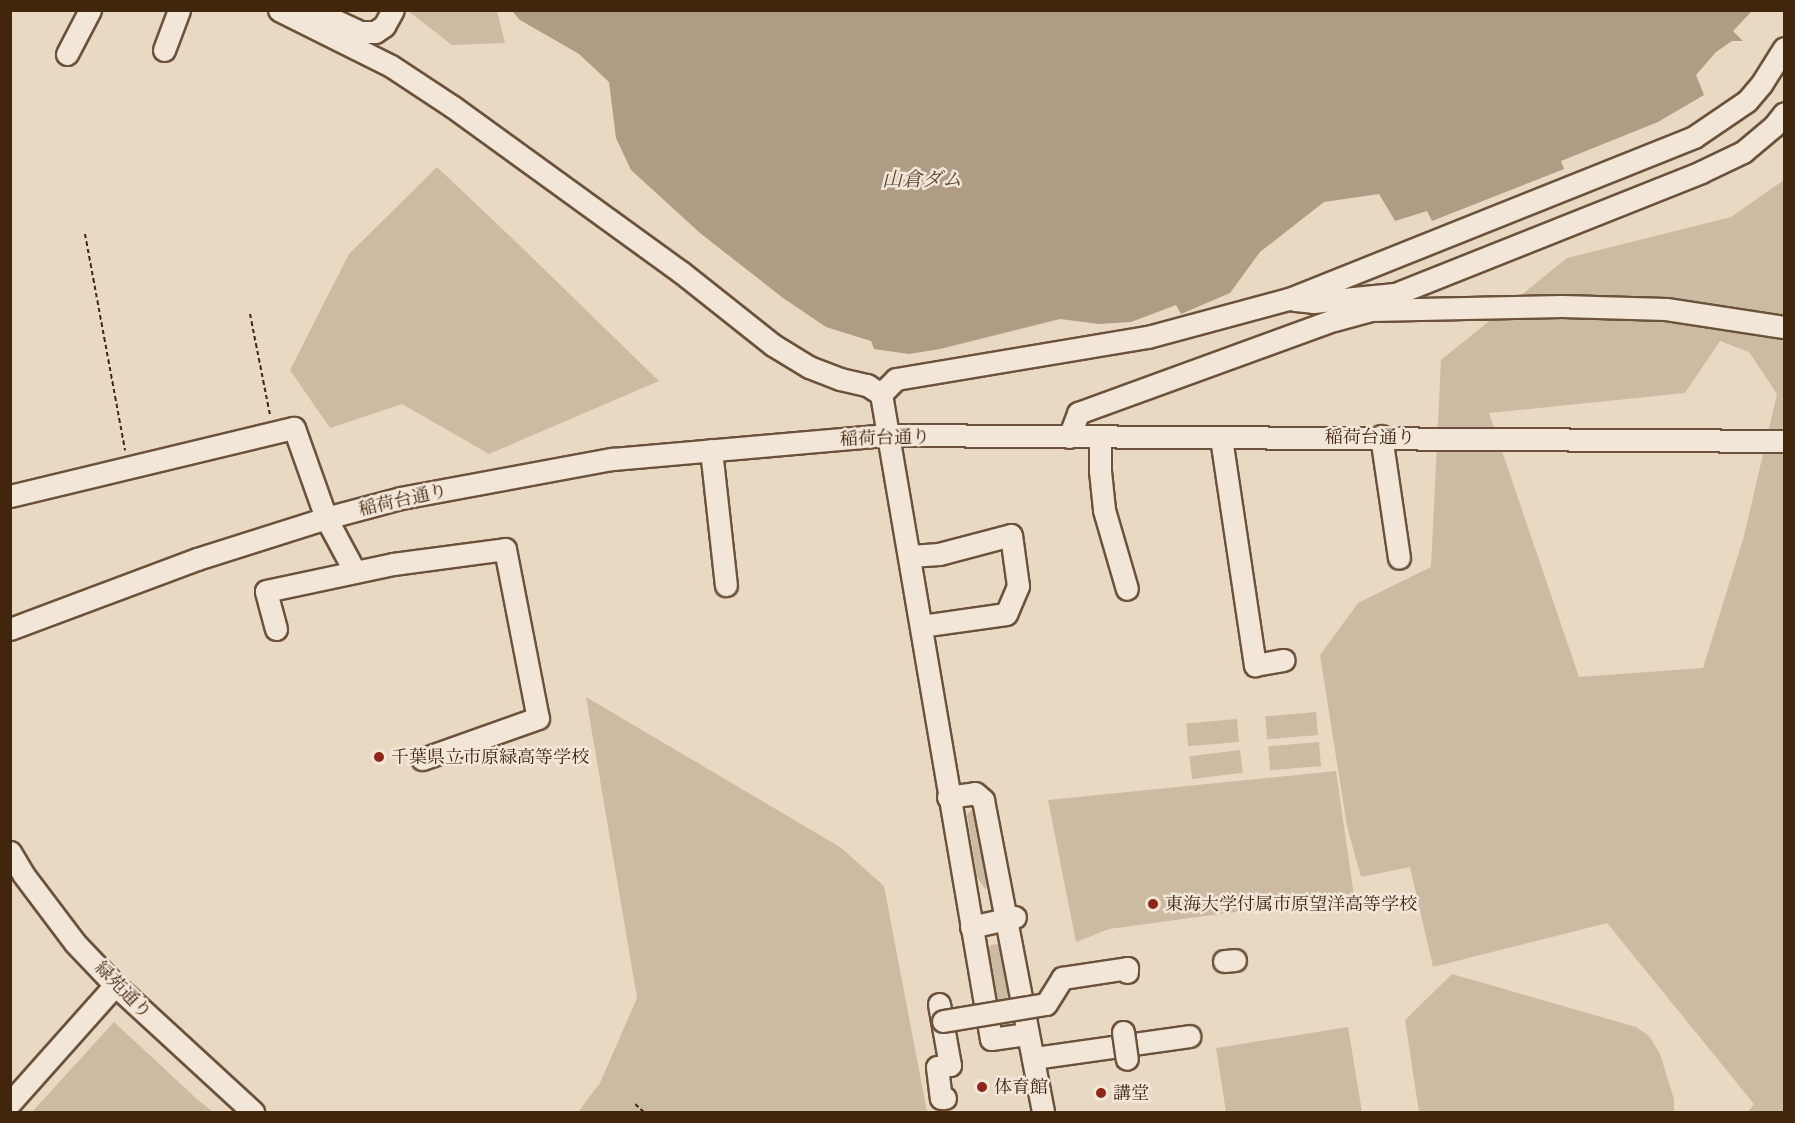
<!DOCTYPE html>
<meta charset="utf-8">
<style>
body{margin:0}
#map{position:relative;width:1795px;height:1123px;overflow:hidden;background:#e9d9c2;font-family:"IM FELL Great Primer","Noto Serif JP",serif}
div>[style]{position:absolute}
.green>*{inset:0;background:#cdbaa3;transform-origin:0 0}
.water>*{inset:0;background:#b09c84}
.path>*{height:2px;margin-top:-1px;transform-origin:0;background:repeating-linear-gradient(90deg,#42250d 0 4.5px,transparent 0 7.5px)}
.roads{filter:drop-shadow(2px 0 #6c523a) drop-shadow(-2px 0 #6c523a) drop-shadow(0 2px #6c523a) drop-shadow(0 -2px #6c523a)}
.minor>*{height:21px;margin:-10.5px;padding:0 10.5px;transform-origin:10.5px;border-radius:10.5px;background:#f1e6d7}
.bridges{filter:drop-shadow(2px 0 #6c523a) drop-shadow(-2px 0 #6c523a) drop-shadow(0 2px #6c523a) drop-shadow(0 -2px #6c523a)}
.minor-bridge>*{height:21px;margin:-10.5px;padding:0 10.5px;transform-origin:10.5px;border-radius:10.5px;background:#f1e6d7}
.dots>*{width:16px;height:16px;translate:-50% -50%;box-sizing:border-box;border:3px solid #f1e6d7;border-radius:50%}
span{translate:-50% -50%;white-space:nowrap;text-align:center;line-height:1.15;-webkit-text-stroke:5px #f1e6d7;paint-order:stroke}
.street-label{font-size:18px;color:#42250d}
.poi-label{font-size:18px;color:#42250d}
.left{translate:0 -50%;text-align:left}
.water-label{font-size:20px;color:#634931;font-style:italic}
.frame{position:absolute;inset:0;border:12px solid #42250d;pointer-events:none}
</style>
<div id="map">
<div class="green">
<i style="clip-path:polygon(408px 11px,497px 11px,505px 43px,452px 45px)"></i>
<i style="clip-path:polygon(437px 167px,514px 240px,659px 381px,489px 454px,402px 404px,330px 428px,290px 370px,349px 254px)"></i>
<i style="clip-path:polygon(evenodd,1784px 180px,1784px 1112px,1748px 1112px,1754px 1104px,1607px 923px,1433px 967px,1410px 867px,1361px 877px,1347px 826px,1320px 655px,1358px 603px,1431px 567px,1441px 360px,1567px 258px,1731px 217px,1784px 180px,1720px 341px,1749px 352px,1777px 394px,1744px 536px,1703px 668px,1579px 677px,1489px 413px,1685px 393px,1720px 341px)"></i>
<i style="clip-path:polygon(586px 697px,840px 847px,884px 886px,927px 1112px,578px 1112px,600px 1083px,637px 998px)"></i>
<i style="left:1316px;top:712px;width:23px;height:51px;rotate:85deg"></i>
<i style="left:1237px;top:719px;width:23px;height:51px;rotate:85deg"></i>
<i style="left:1319px;top:742px;width:24px;height:51px;rotate:85deg"></i>
<i style="left:1240px;top:750px;width:23px;height:51px;rotate:83deg"></i>
<i style="clip-path:polygon(1336px 771px,1354px 896px,1109px 929px,1076px 942px,1048px 800px)"></i>
<i style="clip-path:polygon(973px 809px,976px 812px,991px 884px,985px 889px,977px 877px,967px 814px)"></i>
<i style="clip-path:polygon(998px 944px,1004px 948px,1013px 1002px,996px 1005px,988px 950px,991px 945px)"></i>
<i style="clip-path:polygon(1452px 974px,1636px 1027px,1649px 1036px,1660px 1054px,1674px 1099px,1674px 1112px,1419px 1112px,1405px 1020px)"></i>
<i style="clip-path:polygon(114px 1022px,198px 1100px,213px 1112px,32px 1112px)"></i>
<i style="clip-path:polygon(1348px 1027px,1362px 1112px,1226px 1112px,1216px 1048px)"></i>
</div>
<div class="water">
<i style="clip-path:polygon(512px 11px,1752px 11px,1733px 31px,1743px 41px,1732px 41px,1716px 52px,1696px 75px,1704px 95px,1658px 122px,1561px 161px,1564px 169px,1432px 221px,1427px 211px,1395px 221px,1379px 194px,1324px 202px,1260px 252px,1230px 293px,1181px 314px,1176px 305px,1131px 322px,1099px 324px,1060px 319px,940px 349px,909px 354px,874px 349px,871px 341px,826px 327px,783px 298px,700px 233px,631px 170px,616px 138px,609px 82px,579px 54px,520px 20px)"></i>
</div>
<div class="path">
<i style="left:85px;top:234px;width:220px;rotate:79.5deg"></i>
<i style="left:250px;top:314px;width:103px;rotate:78.8deg"></i>
<i style="left:635px;top:1104px;width:12px;rotate:42deg"></i>
</div>
<div class="roads">
<div class="minor">
<i style="left:279px;top:10px;width:125px;rotate:26.6deg"></i>
<i style="left:391px;top:66px;width:74px;rotate:33.5deg"></i>
<i style="left:453px;top:107px;width:281px;rotate:35.9deg"></i>
<i style="left:681px;top:272px;width:117px;rotate:38.4deg"></i>
<i style="left:773px;top:345px;width:42px;rotate:31.4deg"></i>
<i style="left:809px;top:367px;width:33px;rotate:21deg"></i>
<i style="left:840px;top:379px;width:28px;rotate:13deg"></i>
<i style="left:867px;top:385px;width:17px;rotate:33deg"></i>
<i style="left:881px;top:394px;width:654px;rotate:80.32deg"></i>
<i style="left:991px;top:1039px;width:37px;rotate:-8deg"></i>
<i style="left:313px;top:10px;width:52px;rotate:25.1deg"></i>
<i style="left:360px;top:32px;width:15px"></i>
<i style="left:375px;top:32px;width:11px;rotate:-34deg"></i>
<i style="left:384px;top:26px;width:18px;rotate:-61deg"></i>
<i style="left:164px;top:50px;width:43px;rotate:-69.4deg"></i>
<i style="left:67px;top:54px;width:50px;rotate:-62.4deg"></i>
<i style="left:1295px;top:300px;width:18px;rotate:6deg"></i>
<i style="left:1313px;top:302px;width:82px;rotate:-5.6deg"></i>
<i style="left:1395px;top:294px;width:329px;rotate:-21.7deg"></i>
<i style="left:1701px;top:172px;width:47px;rotate:-25.5deg"></i>
<i style="left:1743px;top:152px;width:40px;rotate:-40deg"></i>
<i style="left:1774px;top:126px;width:16px;rotate:-52deg"></i>
<i style="left:881px;top:394px;width:21px;rotate:-45deg"></i>
<i style="left:896px;top:379px;width:255px;rotate:-9.5deg"></i>
<i style="left:1148px;top:337px;width:146px;rotate:-15.1deg"></i>
<i style="left:1289px;top:299px;width:436px;rotate:-21.8deg"></i>
<i style="left:1694px;top:137px;width:64px;rotate:-34.2deg"></i>
<i style="left:1747px;top:101px;width:23px;rotate:-50deg"></i>
<i style="left:1762px;top:83px;width:41px;rotate:-57.8deg"></i>
<i style="left:1381px;top:436px;width:123px;rotate:81.6deg"></i>
<i style="left:1069px;top:437px;width:26px;rotate:-69deg"></i>
<i style="left:1078px;top:413px;width:272px;rotate:-20deg"></i>
<i style="left:1334px;top:320px;width:38px;rotate:-15deg"></i>
<i style="left:1371px;top:310px;width:191px;rotate:-1.2deg"></i>
<i style="left:1562px;top:306px;width:104px;rotate:1.7deg"></i>
<i style="left:1666px;top:309px;width:119px;rotate:8.7deg"></i>
<i style="left:1100px;top:438px;width:33px;rotate:90deg"></i>
<i style="left:1100px;top:471px;width:39px;rotate:84deg"></i>
<i style="left:1104px;top:510px;width:82px;rotate:73.8deg"></i>
<i style="left:1221px;top:438px;width:230px;rotate:81.5deg"></i>
<i style="left:1255px;top:665px;width:29px;rotate:-10deg"></i>
<i style="left:711px;top:450px;width:136px;rotate:83.7deg"></i>
<i style="left:10px;top:496px;width:292px;rotate:-13.5deg"></i>
<i style="left:294px;top:428px;width:96px;rotate:70.4deg"></i>
<i style="left:326px;top:518px;width:61px;rotate:61.8deg"></i>
<i style="left:910px;top:556px;width:29px;rotate:-4deg"></i>
<i style="left:939px;top:554px;width:74px;rotate:-14.8deg"></i>
<i style="left:1011px;top:535px;width:51px;rotate:82.2deg"></i>
<i style="left:1018px;top:586px;width:30px;rotate:113deg"></i>
<i style="left:1006px;top:614px;width:85px;rotate:171.9deg"></i>
<i style="left:10px;top:629px;width:200px;rotate:-20.5deg"></i>
<i style="left:197px;top:559px;width:135px;rotate:-17.6deg"></i>
<i style="left:326px;top:518px;width:78px;rotate:-14.9deg"></i>
<i style="left:401px;top:498px;width:215px;rotate:-10.5deg"></i>
<i style="left:612px;top:459px;width:278px;rotate:-5deg"></i>
<i style="left:889px;top:435px;width:895px;rotate:0.38deg"></i>
<i style="left:276px;top:629px;width:39px;rotate:-105deg"></i>
<i style="left:266px;top:591px;width:130px;rotate:-12deg"></i>
<i style="left:393px;top:564px;width:113px;rotate:-7.6deg"></i>
<i style="left:505px;top:549px;width:172px;rotate:79deg"></i>
<i style="left:538px;top:718px;width:123px;rotate:160.5deg"></i>
<i style="left:948px;top:797px;width:27px;rotate:-8deg"></i>
<i style="left:975px;top:793px;width:11px;rotate:41deg"></i>
<i style="left:983px;top:800px;width:318px;rotate:79.1deg"></i>
<i style="left:10px;top:852px;width:26px;rotate:59deg"></i>
<i style="left:23px;top:874px;width:86px;rotate:53deg"></i>
<i style="left:75px;top:943px;width:58px;rotate:46.4deg"></i>
<i style="left:115px;top:985px;width:188px;rotate:42.6deg"></i>
<i style="left:971px;top:927px;width:45px;rotate:-12.8deg"></i>
<i style="left:1224px;top:961px;width:11px;rotate:-5deg"></i>
<i style="left:939px;top:1004px;width:62px;rotate:79.8deg"></i>
<i style="left:950px;top:1065px;width:13px;rotate:171deg"></i>
<i style="left:937px;top:1067px;width:31px;rotate:83deg"></i>
<i style="left:941px;top:1098px;width:4px"></i>
<i style="left:1035px;top:1058px;width:156px;rotate:-8.1deg"></i>
<i style="left:10px;top:1103px;width:158px;rotate:-48.3deg"></i>
</div>
</div>
<div class="bridges">
<div class="minor-bridge">
<i style="left:943px;top:1021px;width:104px;rotate:-9.4deg"></i>
<i style="left:1046px;top:1004px;width:31px;rotate:-58deg"></i>
<i style="left:1062px;top:978px;width:66px;rotate:-8.7deg"></i>
<i style="left:1127px;top:968px;width:4px;rotate:90deg"></i>
<i style="left:1123px;top:1032px;width:27px;rotate:82deg"></i>
</div>
</div>
<div class="dots">
<i style="left:379px;top:757px;background:#8f2418"></i>
<i style="left:1153px;top:904px;background:#8f2418"></i>
<i style="left:982px;top:1087px;background:#8f2418"></i>
<i style="left:1101px;top:1093px;background:#8f2418"></i>
</div>
<div class="street-label">
<span style="left:1370px;top:437px">稲荷台通り</span>
<span style="left:885px;top:438px;rotate:-2deg">稲荷台通り</span>
<span style="left:403px;top:500px;rotate:-13deg">稲荷台通り</span>
<span style="left:123px;top:990px;rotate:45deg">緑苑通り</span>
</div>
<div class="poi-label">
<span class="left" style="left:391px;top:757px">千葉県立市原緑高等学校</span>
<span class="left" style="left:1165px;top:904px">東海大学付属市原望洋高等学校</span>
<span class="left" style="left:994px;top:1087px">体育館</span>
<span class="left" style="left:1113px;top:1093px">講堂</span>
</div>
<div class="water-label">
<span style="left:922px;top:179px">山倉ダム</span>
</div>
<div class="frame"></div>
</div>
